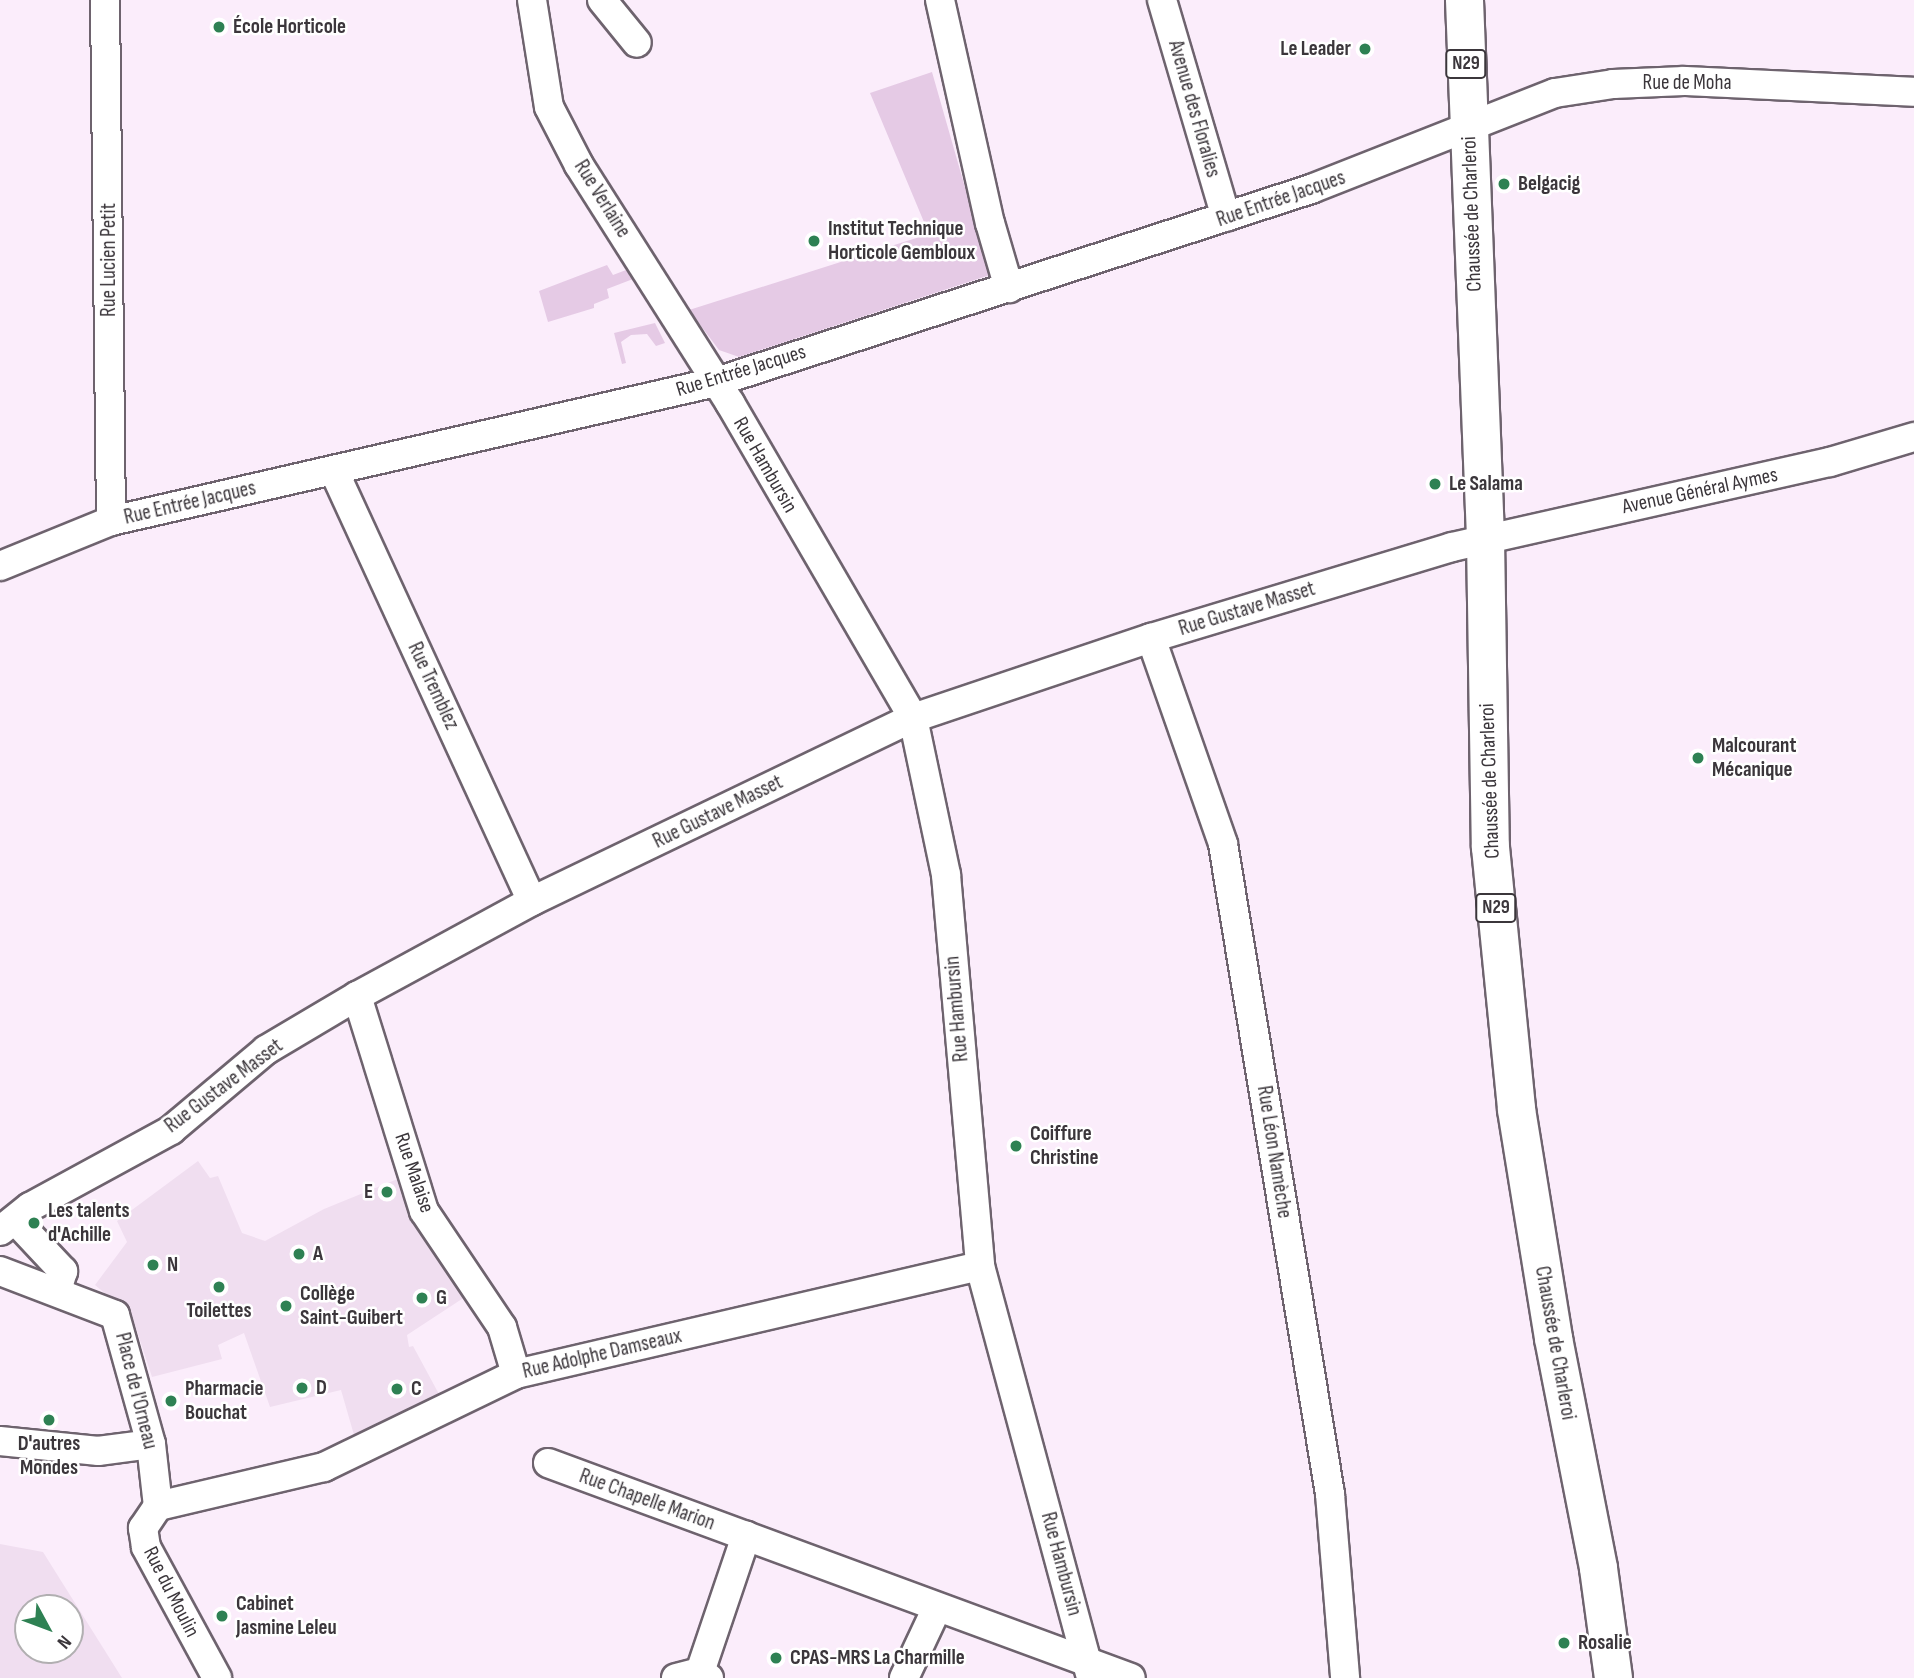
<!DOCTYPE html>
<meta charset="utf-8">
<style>
body{margin:0}
#map{position:relative;width:1914px;height:1678px;overflow:hidden;background:#fbedfb;font-family:"Sofia Sans Condensed",sans-serif}
div>[style]{position:absolute}
.built>*{inset:0;background:#f0def0}
.green>*{inset:0;background:#e5cae5}
.roads{filter:drop-shadow(2px 0 #6e636e) drop-shadow(-2px 0 #6e636e) drop-shadow(0 2px #6e636e) drop-shadow(0 -2px #6e636e)}
.minor>*{height:28px;margin:-14px;padding:0 14px;transform-origin:14px;border-radius:14px;background:#fff}
.major>*{height:37px;margin:-18.5px;padding:0 18.5px;transform-origin:18.5px;border-radius:18.5px;background:#fff}
.dots>*{width:19px;height:19px;translate:-50% -50%;box-sizing:border-box;border:4px solid #fff;border-radius:50%}
span{translate:-50% -50%;white-space:nowrap;text-align:center;line-height:1.15;-webkit-text-stroke:5px #fff;paint-order:stroke}
.shield-label span{padding:2px 5px;background:#fff;border:2px solid;border-radius:5px;-webkit-text-stroke-width:0}
.shield-label{font-size:19px;color:#3b363b;font-weight:700}
.poi-label{font-size:21px;color:#3b363b;font-weight:700}
.left{translate:0 -50%;text-align:left}
.right{translate:-100% -50%;text-align:right}
.street-label{font-size:21px;color:#3b363b}
.north{position:absolute;left:14px;top:1594px;width:70px;height:70px;box-sizing:border-box;background:#fff;border:2px solid #b1afb1;border-radius:50%;rotate:131deg;font-size:19px;font-weight:700;line-height:28px;text-align:center;color:#3b363b}
.north::after{content:'';display:block;margin:auto;width:24px;height:32px;background:#2e8153;clip-path:polygon(50% 0,100% 100%,50% 72%,0 100%)}
</style>
<div id="map">
<div class="built">
<i style="clip-path:polygon(198px 1161px,210px 1178px,218px 1176px,242px 1233px,265px 1241px,324px 1209px,405px 1176px,416px 1227px,468px 1295px,407px 1335px,409px 1347px,413px 1346px,440px 1396px,354px 1435px,341px 1390px,270px 1407px,244px 1333px,218px 1345px,222px 1359px,152px 1377px,132px 1316px,95px 1285px,127px 1242px,117px 1221px)"></i>
<i style="clip-path:polygon(evenodd,0 1544px,43px 1552px,122px 1678px,0 1678px,0 1544px,70px 1608px,70px 1650px,28px 1650px,28px 1608px,70px 1608px)"></i>
</div>
<div class="green">
<i style="clip-path:polygon(932px 72px,990px 275px,739px 357px,719px 350px,689px 310px,929px 234px,870px 93px)"></i>
<i style="clip-path:polygon(607px 265px,613px 275px,626px 270px,633px 279px,607px 289px,609px 298px,594px 304px,594px 308px,548px 322px,539px 291px)"></i>
<i style="clip-path:polygon(655px 323px,665px 343px,656px 346px,647px 334px,631px 335px,621px 342px,626px 363px,622px 364px,614px 333px)"></i>
</div>
<div class="roads">
<div class="minor">
<i style="left:105px;top:0;width:521px;rotate:89.34deg"></i>
<i style="left:532px;top:0;width:108px;rotate:81deg"></i>
<i style="left:549px;top:107px;width:65px;rotate:62.7deg"></i>
<i style="left:579px;top:165px;width:282px;rotate:57.6deg"></i>
<i style="left:730px;top:403px;width:364px;rotate:59.8deg"></i>
<i style="left:913px;top:718px;width:160px;rotate:78.1deg"></i>
<i style="left:946px;top:875px;width:392px;rotate:85deg"></i>
<i style="left:980px;top:1266px;width:427px;rotate:74.9deg"></i>
<i style="left:602px;top:0;width:55px;rotate:50.9deg"></i>
<i style="left:940px;top:0;width:229px;rotate:77.4deg"></i>
<i style="left:990px;top:223px;width:68px;rotate:73.7deg"></i>
<i style="left:1162px;top:0;width:226px;rotate:73.6deg"></i>
<i style="left:334px;top:471px;width:473px;rotate:65.3deg"></i>
<i style="left:0;top:566px;width:120px;rotate:-22.1deg"></i>
<i style="left:111px;top:521px;width:621px;rotate:-12.94deg"></i>
<i style="left:716px;top:382px;width:626px;rotate:-17.97deg"></i>
<i style="left:1311px;top:189px;width:262px;rotate:-21.5deg"></i>
<i style="left:1555px;top:93px;width:59px;rotate:-8.8deg"></i>
<i style="left:1613px;top:84px;width:71px;rotate:-2.4deg"></i>
<i style="left:1684px;top:81px;width:230px;rotate:2.7deg"></i>
<i style="left:1151px;top:638px;width:218px;rotate:70.7deg"></i>
<i style="left:1223px;top:844px;width:659px;rotate:80.65deg"></i>
<i style="left:1330px;top:1494px;width:185px;rotate:85.3deg"></i>
<i style="left:357px;top:996px;width:225px;rotate:72.7deg"></i>
<i style="left:424px;top:1211px;width:140px;rotate:56.1deg"></i>
<i style="left:502px;top:1327px;width:49px;rotate:73.4deg"></i>
<i style="left:16px;top:1221px;width:69px;rotate:46.8deg"></i>
<i style="left:63px;top:1271px;width:21px;rotate:107deg"></i>
<i style="left:0;top:1231px;width:38px;rotate:-39deg"></i>
<i style="left:30px;top:1207px;width:161px;rotate:-28.6deg"></i>
<i style="left:171px;top:1130px;width:124px;rotate:-40.1deg"></i>
<i style="left:266px;top:1050px;width:106px;rotate:-30.7deg"></i>
<i style="left:357px;top:996px;width:199px;rotate:-28.5deg"></i>
<i style="left:532px;top:901px;width:423px;rotate:-25.7deg"></i>
<i style="left:913px;top:718px;width:251px;rotate:-18.6deg"></i>
<i style="left:1151px;top:638px;width:314px;rotate:-16.8deg"></i>
<i style="left:1452px;top:547px;width:387px;rotate:-12.7deg"></i>
<i style="left:1830px;top:462px;width:88px;rotate:-16.6deg"></i>
<i style="left:0;top:1271px;width:123px;rotate:20.9deg"></i>
<i style="left:115px;top:1315px;width:134px;rotate:74.4deg"></i>
<i style="left:151px;top:1444px;width:62px;rotate:83.6deg"></i>
<i style="left:0;top:1441px;width:99px;rotate:5.8deg"></i>
<i style="left:98px;top:1451px;width:53px;rotate:-7.5deg"></i>
<i style="left:548px;top:1463px;width:621px;rotate:20.24deg"></i>
<i style="left:158px;top:1506px;width:171px;rotate:-13.2deg"></i>
<i style="left:324px;top:1467px;width:213px;rotate:-25.8deg"></i>
<i style="left:516px;top:1374px;width:476px;rotate:-13.1deg"></i>
<i style="left:158px;top:1506px;width:27px;rotate:124deg"></i>
<i style="left:143px;top:1528px;width:19px;rotate:81deg"></i>
<i style="left:146px;top:1547px;width:149px;rotate:61.5deg"></i>
<i style="left:676px;top:1678px;width:25px;rotate:-14deg"></i>
<i style="left:709px;top:1678px;width:11px;rotate:-146deg"></i>
<i style="left:700px;top:1672px;width:144px;rotate:-71.3deg"></i>
<i style="left:904px;top:1678px;width:77px;rotate:-64.8deg"></i>
</div>
<div class="major">
<i style="left:1464px;top:0;width:538px;rotate:87.76deg"></i>
<i style="left:1485px;top:538px;width:309px;rotate:89.1deg"></i>
<i style="left:1490px;top:847px;width:263px;rotate:84.3deg"></i>
<i style="left:1516px;top:1109px;width:232px;rotate:80.8deg"></i>
<i style="left:1553px;top:1338px;width:234px;rotate:78.9deg"></i>
<i style="left:1598px;top:1568px;width:111px;rotate:82.2deg"></i>
</div>
</div>
<div class="dots">
<i style="left:219px;top:27px;background:#2e8153"></i>
<i style="left:1365px;top:49px;background:#2e8153"></i>
<i style="left:1504px;top:184px;background:#2e8153"></i>
<i style="left:814px;top:241px;background:#2e8153"></i>
<i style="left:1435px;top:484px;background:#2e8153"></i>
<i style="left:1698px;top:758px;background:#2e8153"></i>
<i style="left:1016px;top:1146px;background:#2e8153"></i>
<i style="left:387px;top:1192px;background:#2e8153"></i>
<i style="left:34px;top:1223px;background:#2e8153"></i>
<i style="left:299px;top:1254px;background:#2e8153"></i>
<i style="left:153px;top:1265px;background:#2e8153"></i>
<i style="left:219px;top:1287px;background:#2e8153"></i>
<i style="left:422px;top:1298px;background:#2e8153"></i>
<i style="left:286px;top:1306px;background:#2e8153"></i>
<i style="left:302px;top:1388px;background:#2e8153"></i>
<i style="left:397px;top:1389px;background:#2e8153"></i>
<i style="left:171px;top:1401px;background:#2e8153"></i>
<i style="left:49px;top:1420px;background:#2e8153"></i>
<i style="left:222px;top:1616px;background:#2e8153"></i>
<i style="left:1564px;top:1643px;background:#2e8153"></i>
<i style="left:776px;top:1658px;background:#2e8153"></i>
</div>
<div class="shield-label">
<span style="left:1466px;top:64px">N29</span>
<span style="left:1496px;top:908px">N29</span>
</div>
<div class="poi-label">
<span class="left" style="left:233px;top:27px">École Horticole</span>
<span class="right" style="left:1351px;top:49px">Le Leader</span>
<span class="left" style="left:1518px;top:184px">Belgacig</span>
<span class="left" style="left:828px;top:241px">Institut Technique<br>Horticole Gembloux</span>
<span class="left" style="left:1449px;top:484px">Le Salama</span>
<span class="left" style="left:1712px;top:758px">Malcourant<br>Mécanique</span>
<span class="left" style="left:1030px;top:1146px">Coiffure<br>Christine</span>
<span class="right" style="left:373px;top:1192px">E</span>
<span class="left" style="left:48px;top:1223px">Les talents<br>d'Achille</span>
<span class="left" style="left:313px;top:1254px">A</span>
<span class="left" style="left:167px;top:1265px">N</span>
<span class="left" style="left:300px;top:1306px">Collège<br>Saint-Guibert</span>
<span class="left" style="left:436px;top:1298px">G</span>
<span style="left:219px;top:1311px">Toilettes</span>
<span class="left" style="left:316px;top:1388px">D</span>
<span class="left" style="left:185px;top:1401px">Pharmacie<br>Bouchat</span>
<span class="left" style="left:411px;top:1389px">C</span>
<span style="left:49px;top:1456px">D'autres<br>Mondes</span>
<span class="left" style="left:236px;top:1616px">Cabinet<br>Jasmine Leleu</span>
<span class="left" style="left:1578px;top:1643px">Rosalie</span>
<span class="left" style="left:790px;top:1658px">CPAS-MRS La Charmille</span>
</div>
<div class="street-label">
<span style="left:1687px;top:83px">Rue de Moha</span>
<span style="left:1194px;top:109px;rotate:74deg">Avenue des Floralies</span>
<span style="left:602px;top:199px;rotate:58deg">Rue Verlaine</span>
<span style="left:1281px;top:199px;rotate:-19deg">Rue Entrée Jacques</span>
<span style="left:1472px;top:214px;rotate:-92deg">Chaussée de Charleroi</span>
<span style="left:109px;top:260px;rotate:-90deg">Rue Lucien Petit</span>
<span style="left:741px;top:371px;rotate:-17deg">Rue Entrée Jacques</span>
<span style="left:765px;top:465px;rotate:60deg">Rue Hambursin</span>
<span style="left:1700px;top:491px;rotate:-12deg">Avenue Général Aymes</span>
<span style="left:190px;top:503px;rotate:-13deg">Rue Entrée Jacques</span>
<span style="left:1247px;top:609px;rotate:-17deg">Rue Gustave Masset</span>
<span style="left:433px;top:686px;rotate:65deg">Rue Tremblez</span>
<span style="left:1490px;top:781px;rotate:-92deg">Chaussée de Charleroi</span>
<span style="left:718px;top:812px;rotate:-26deg">Rue Gustave Masset</span>
<span style="left:957px;top:1009px;rotate:-95deg">Rue Hambursin</span>
<span style="left:224px;top:1086px;rotate:-37deg">Rue Gustave Masset</span>
<span style="left:1274px;top:1152px;rotate:81deg">Rue Léon Namèche</span>
<span style="left:414px;top:1173px;rotate:71deg">Rue Malaise</span>
<span style="left:1555px;top:1343px;rotate:80deg">Chaussée de Charleroi</span>
<span style="left:602px;top:1354px;rotate:-13deg">Rue Adolphe Damseaux</span>
<span style="left:136px;top:1391px;rotate:76deg">Place de l'Orneau</span>
<span style="left:647px;top:1500px;rotate:20deg">Rue Chapelle Marion</span>
<span style="left:1061px;top:1564px;rotate:75deg">Rue Hambursin</span>
<span style="left:171px;top:1592px;rotate:63deg">Rue du Moulin</span>
</div>
<div class="north">N</div>
</div>
